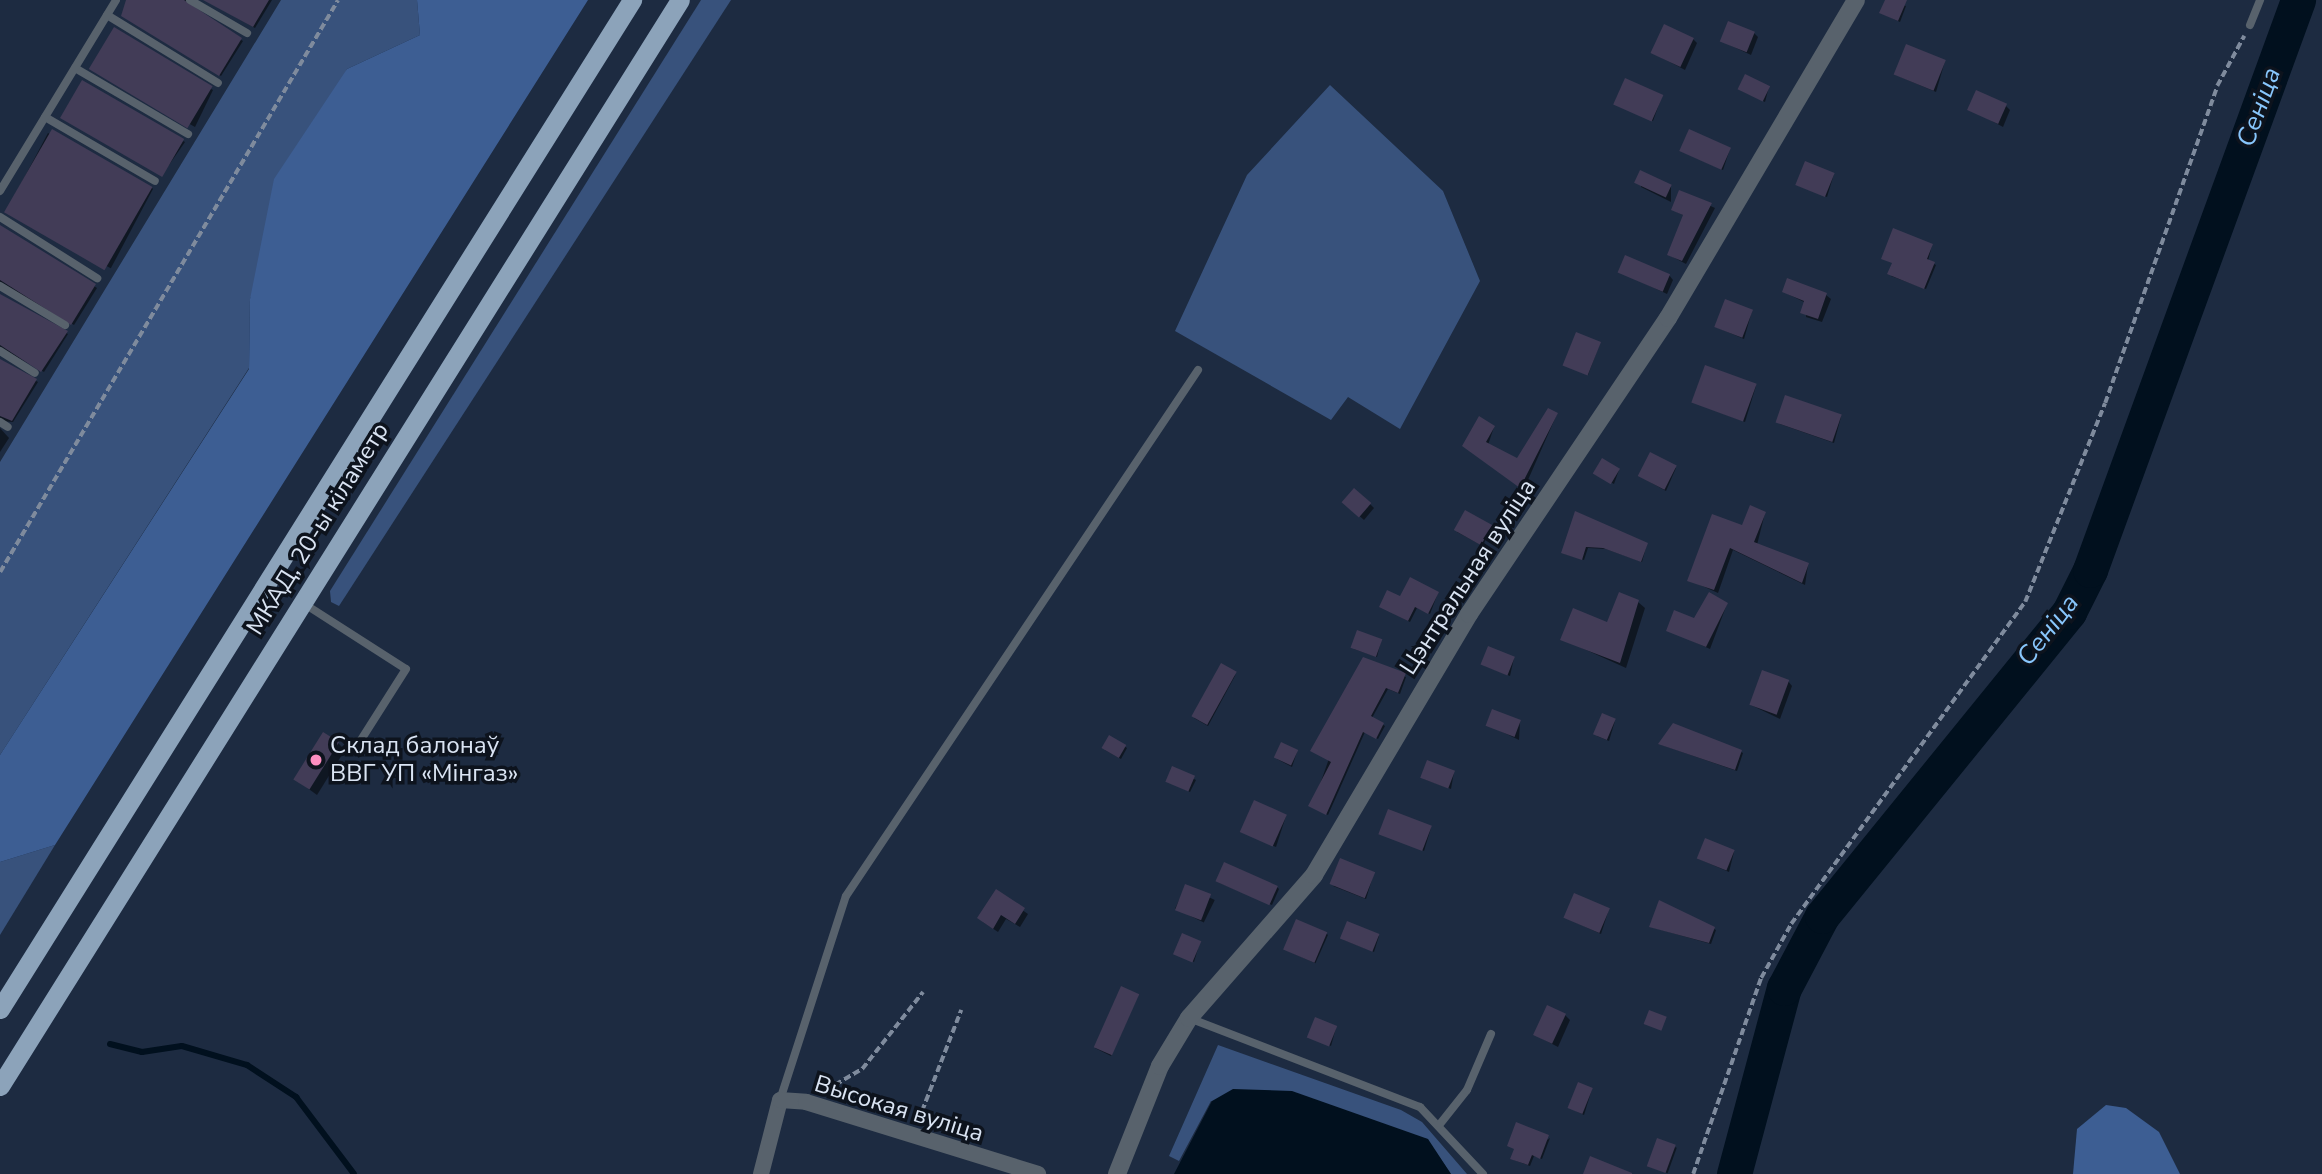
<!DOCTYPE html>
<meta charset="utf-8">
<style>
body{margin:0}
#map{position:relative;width:2322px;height:1174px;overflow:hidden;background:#1d2b41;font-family:"Nunito Sans",sans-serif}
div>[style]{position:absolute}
.green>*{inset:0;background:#38527c}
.forest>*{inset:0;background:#3d5e93}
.water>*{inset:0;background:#01101e}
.shadow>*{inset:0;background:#0007;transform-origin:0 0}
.stream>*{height:6px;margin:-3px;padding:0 3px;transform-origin:3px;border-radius:3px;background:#01101e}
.river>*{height:35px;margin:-17.5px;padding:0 17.5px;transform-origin:17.5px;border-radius:17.5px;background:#01101e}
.building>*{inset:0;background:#423c57;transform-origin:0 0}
.path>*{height:3.5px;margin-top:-1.75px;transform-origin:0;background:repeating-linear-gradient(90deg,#7f8b9d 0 7px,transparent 0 10.5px)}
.service>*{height:8px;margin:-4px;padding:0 4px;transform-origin:4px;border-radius:4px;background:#58626c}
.minor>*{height:16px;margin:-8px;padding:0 8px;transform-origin:8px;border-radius:8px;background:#58626c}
.tertiary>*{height:18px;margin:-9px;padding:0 9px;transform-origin:9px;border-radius:9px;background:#58626c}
.trunk>*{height:19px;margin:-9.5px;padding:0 9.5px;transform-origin:9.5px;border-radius:9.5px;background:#8ca3ba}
.dots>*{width:19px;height:19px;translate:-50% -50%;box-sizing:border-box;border:4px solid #0d131d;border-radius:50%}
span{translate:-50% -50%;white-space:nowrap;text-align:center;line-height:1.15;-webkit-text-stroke:7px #0d131d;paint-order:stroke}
.street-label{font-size:24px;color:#dae4f3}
.poi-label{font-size:24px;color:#dae4f3}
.left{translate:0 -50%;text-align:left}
.water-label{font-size:26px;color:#88c6fc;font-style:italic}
</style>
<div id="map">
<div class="green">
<i style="clip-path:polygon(281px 0,417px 0,420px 35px,347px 69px,250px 299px,249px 368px,0 755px,0 462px)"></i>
<i style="clip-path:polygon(701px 0,731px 0,339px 606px,331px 602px,330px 591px)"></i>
<i style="clip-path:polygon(1330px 85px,1443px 191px,1480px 281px,1400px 429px,1348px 397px,1331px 420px,1175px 331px,1247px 175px)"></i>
<i style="clip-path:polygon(55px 845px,0 935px,0 862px)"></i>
<i style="clip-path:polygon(1218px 1045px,1401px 1110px,1422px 1122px,1467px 1174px,1451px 1174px,1427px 1139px,1211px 1101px,1179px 1161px,1169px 1156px)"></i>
</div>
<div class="forest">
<i style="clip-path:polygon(417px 0,588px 0,55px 845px,0 862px,0 755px,249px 369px,250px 299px,274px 179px,347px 69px,420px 35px)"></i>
<i style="clip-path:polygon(2106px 1105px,2126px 1108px,2159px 1132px,2180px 1174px,2073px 1174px,2077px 1129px)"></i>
</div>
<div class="water">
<i style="clip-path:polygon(1233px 1089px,1292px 1091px,1428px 1139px,1451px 1174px,1174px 1174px,1212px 1101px)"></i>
</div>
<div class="shadow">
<i style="clip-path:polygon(128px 0,186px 0,188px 8px,243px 41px,221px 76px,122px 14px)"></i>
<i style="clip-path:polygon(205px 0,272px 0,255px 28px)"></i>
<i style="clip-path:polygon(1887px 0,1906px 6px,1900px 22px,1881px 13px)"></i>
<i style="clip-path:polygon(1754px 33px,1758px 37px,1751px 55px,1721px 41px)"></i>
<i style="clip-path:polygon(1693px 39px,1697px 43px,1685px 70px,1653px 53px)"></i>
<i style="clip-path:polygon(1945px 61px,1936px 92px,1896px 75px)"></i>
<i style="clip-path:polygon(93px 70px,211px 89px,213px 90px,195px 127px)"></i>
<i style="clip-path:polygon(1769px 87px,1765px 102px,1742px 91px)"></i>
<i style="clip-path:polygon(1662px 96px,1653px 121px,1617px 105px)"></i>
<i style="clip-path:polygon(2006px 106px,2010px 110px,2003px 127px,1970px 109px)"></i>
<i style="left:48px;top:133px;width:119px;height:90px;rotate:28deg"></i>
<i style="clip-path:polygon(183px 141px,185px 142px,162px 175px)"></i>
<i style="clip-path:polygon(1730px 149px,1723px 170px,1683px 152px)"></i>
<i style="clip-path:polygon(1641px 173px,1671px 187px,1671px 202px,1641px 187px)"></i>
<i style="clip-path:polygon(1834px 174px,1827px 197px,1799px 186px)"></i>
<i style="clip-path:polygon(1680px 192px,1715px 208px,1686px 264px,1669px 255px,1685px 216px,1673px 210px)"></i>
<i style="clip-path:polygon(0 226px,97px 288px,74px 325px,0 283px)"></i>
<i style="clip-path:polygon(1932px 245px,1928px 261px,1936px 265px,1926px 289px,1891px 276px)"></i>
<i style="clip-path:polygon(1620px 272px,1669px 275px,1673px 280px,1667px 294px)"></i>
<i style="clip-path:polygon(1784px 292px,1826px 295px,1831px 299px,1822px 322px,1806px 317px,1806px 303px)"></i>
<i style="clip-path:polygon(0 295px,68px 334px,44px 372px,0 348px)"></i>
<i style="clip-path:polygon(1752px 311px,1744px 339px,1716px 327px)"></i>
<i style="clip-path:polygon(1600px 343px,1588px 375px,1566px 366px)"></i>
<i style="clip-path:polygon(0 361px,38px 382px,13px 422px,0 421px)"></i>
<i style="clip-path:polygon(1756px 386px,1745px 422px,1695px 403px)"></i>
<i style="clip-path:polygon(1557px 414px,1524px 489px,1467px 448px,1494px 427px,1488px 445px,1518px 460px)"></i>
<i style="clip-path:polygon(1841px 417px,1834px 443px,1780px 424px)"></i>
<i style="clip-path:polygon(0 428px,9px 438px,0 452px)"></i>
<i style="clip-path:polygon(1676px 468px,1666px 491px,1641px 477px)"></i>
<i style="clip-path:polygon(1619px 470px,1614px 484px,1597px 475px)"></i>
<i style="clip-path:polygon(1370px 504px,1374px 508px,1364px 520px,1348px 506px)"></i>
<i style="clip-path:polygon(1765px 513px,1757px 545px,1808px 565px,1805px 585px,1733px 550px,1718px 593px,1689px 580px)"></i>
<i style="clip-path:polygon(1576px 514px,1647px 544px,1642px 562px,1606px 549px,1588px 548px,1584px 560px,1565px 554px)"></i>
<i style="clip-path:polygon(1491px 526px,1483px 546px,1457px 532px)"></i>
<i style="clip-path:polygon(1438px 593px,1430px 614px,1417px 608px,1410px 622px,1383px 608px)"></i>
<i style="clip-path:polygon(1638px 602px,1645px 608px,1626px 668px,1562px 639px,1608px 624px)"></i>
<i style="clip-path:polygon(1727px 604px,1710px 649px,1668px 630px,1695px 620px)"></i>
<i style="clip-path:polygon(1381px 641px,1377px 657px,1354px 649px)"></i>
<i style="clip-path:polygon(1514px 658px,1510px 676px,1485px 666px)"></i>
<i style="clip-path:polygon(1364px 659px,1406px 677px,1400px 694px,1388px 689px,1372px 718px,1385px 726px,1378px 739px,1365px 732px,1328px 815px,1312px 807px)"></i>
<i style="clip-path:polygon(1236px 674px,1208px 726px,1194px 718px)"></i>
<i style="clip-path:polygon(1788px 681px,1792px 686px,1780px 719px,1751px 705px)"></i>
<i style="clip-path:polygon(1615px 721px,1609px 741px,1597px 736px)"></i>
<i style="clip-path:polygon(1520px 722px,1519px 740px,1488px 725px)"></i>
<i style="clip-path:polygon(1110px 737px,1127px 748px,1121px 759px,1105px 750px)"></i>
<i style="clip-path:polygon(338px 743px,345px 750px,317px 795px,295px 779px)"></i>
<i style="clip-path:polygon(1662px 745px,1741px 752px,1743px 753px,1737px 771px)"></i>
<i style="clip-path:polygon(1297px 752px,1292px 767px,1277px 759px)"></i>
<i style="clip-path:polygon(1173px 768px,1196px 780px,1190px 792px,1169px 782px)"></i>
<i style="clip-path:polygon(1454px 772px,1451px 789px,1424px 779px)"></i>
<i style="clip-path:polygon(1286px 816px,1276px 847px,1244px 833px)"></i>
<i style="clip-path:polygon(1431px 828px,1424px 851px,1383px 835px)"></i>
<i style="clip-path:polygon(1734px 852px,1729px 872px,1699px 859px)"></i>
<i style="clip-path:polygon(1374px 873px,1366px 899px,1333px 886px)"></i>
<i style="clip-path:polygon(1220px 883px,1277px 887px,1279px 889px,1272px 905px)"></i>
<i style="left:1186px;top:886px;width:32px;height:25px;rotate:26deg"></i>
<i style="clip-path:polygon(996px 892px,1028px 914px,1020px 927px,1006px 919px,998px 932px,983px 922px)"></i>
<i style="clip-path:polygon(1609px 909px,1601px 934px,1566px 918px)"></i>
<i style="left:1297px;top:921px;width:34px;height:31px;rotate:24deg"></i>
<i style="clip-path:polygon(1651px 927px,1714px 929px,1716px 930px,1711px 944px)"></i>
<i style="clip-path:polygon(1379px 936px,1374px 952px,1344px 940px)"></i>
<i style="clip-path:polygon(1200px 942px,1194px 962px,1177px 955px)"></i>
<i style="clip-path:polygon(1138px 996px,1111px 1056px,1095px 1048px)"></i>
<i style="clip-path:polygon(1565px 1015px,1570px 1020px,1558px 1047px,1535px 1035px)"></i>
<i style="clip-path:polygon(1336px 1028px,1331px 1046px,1311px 1038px)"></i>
<i style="clip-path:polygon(1592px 1089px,1584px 1115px,1570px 1108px)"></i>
<i style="clip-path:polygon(1550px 1138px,1542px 1159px,1534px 1156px,1530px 1166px,1514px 1160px)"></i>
<i style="left:1658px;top:1141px;width:20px;height:27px;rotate:20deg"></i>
</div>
<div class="stream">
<i style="left:110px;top:1044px;width:33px;rotate:14deg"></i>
<i style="left:142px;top:1052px;width:40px;rotate:-8.5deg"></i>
<i style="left:182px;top:1046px;width:68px;rotate:16.3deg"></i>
<i style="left:247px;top:1065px;width:59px;rotate:33.1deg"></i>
<i style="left:296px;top:1097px;width:96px;rotate:53deg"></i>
</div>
<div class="river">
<i style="left:1734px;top:1174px;width:193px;rotate:-75deg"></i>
<i style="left:1784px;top:988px;width:81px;rotate:-62.2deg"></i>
<i style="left:1822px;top:916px;width:392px;rotate:-50.9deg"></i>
<i style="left:2069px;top:612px;width:47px;rotate:-63.4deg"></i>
<i style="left:2090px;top:570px;width:607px;rotate:-69.95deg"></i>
</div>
<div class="building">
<i style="clip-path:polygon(126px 0,184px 0,242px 38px,219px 76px,121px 16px)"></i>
<i style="clip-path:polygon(203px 0,269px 0,253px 27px)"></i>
<i style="clip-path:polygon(1885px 0,1907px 0,1898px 21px,1879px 13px)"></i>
<i style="left:1728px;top:21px;width:29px;height:22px;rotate:22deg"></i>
<i style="left:1664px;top:24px;width:33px;height:32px;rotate:25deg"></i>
<i style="left:114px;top:27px;width:115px;height:49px;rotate:31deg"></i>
<i style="left:1906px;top:44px;width:43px;height:33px;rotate:22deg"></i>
<i style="left:1745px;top:74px;width:28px;height:17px;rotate:26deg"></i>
<i style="left:1625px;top:78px;width:42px;height:29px;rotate:24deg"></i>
<i style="left:82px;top:80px;width:118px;height:44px;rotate:30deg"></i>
<i style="left:1976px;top:90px;width:34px;height:22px;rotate:24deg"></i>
<i style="left:52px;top:129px;width:116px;height:96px;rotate:30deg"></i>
<i style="left:1689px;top:129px;width:46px;height:24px;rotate:24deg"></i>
<i style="left:1805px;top:161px;width:32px;height:26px;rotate:22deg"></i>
<i style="left:1640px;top:170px;width:35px;height:14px;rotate:25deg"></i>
<i style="clip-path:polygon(1679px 190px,1712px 203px,1682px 261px,1667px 255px,1683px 215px,1671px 210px)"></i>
<i style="clip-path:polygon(0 225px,96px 284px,71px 325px,0 280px)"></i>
<i style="clip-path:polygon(1893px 228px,1933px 244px,1927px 259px,1935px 262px,1924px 289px,1887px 274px,1892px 263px,1881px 259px)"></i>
<i style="left:1625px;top:255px;width:49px;height:19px;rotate:23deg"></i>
<i style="clip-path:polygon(1787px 278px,1827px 293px,1818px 319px,1800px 313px,1804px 301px,1782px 292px)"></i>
<i style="clip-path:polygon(0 294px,68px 331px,41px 372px,0 345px)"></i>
<i style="left:1725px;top:299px;width:30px;height:30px;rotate:21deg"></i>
<i style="left:1576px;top:332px;width:27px;height:36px;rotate:22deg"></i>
<i style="clip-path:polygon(0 359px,37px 379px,12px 421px,0 416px)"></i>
<i style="left:1705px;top:365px;width:55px;height:40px;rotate:20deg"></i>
<i style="left:1785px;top:395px;width:60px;height:29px;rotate:19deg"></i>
<i style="clip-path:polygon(1548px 408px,1558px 413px,1520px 488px,1462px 446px,1479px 416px,1495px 426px,1486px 442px,1517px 458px)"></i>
<i style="left:1650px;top:452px;width:30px;height:27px;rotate:27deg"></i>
<i style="left:1602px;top:458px;width:21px;height:18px;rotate:31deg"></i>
<i style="left:1354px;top:488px;width:23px;height:19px;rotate:41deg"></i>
<i style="clip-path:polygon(1750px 505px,1766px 512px,1754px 542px,1809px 563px,1802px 583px,1730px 548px,1714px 590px,1687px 581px,1712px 514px,1742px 525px)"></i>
<i style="left:1465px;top:510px;width:31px;height:23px;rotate:29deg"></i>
<i style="clip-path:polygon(1575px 511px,1648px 543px,1641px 562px,1603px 548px,1586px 547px,1582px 560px,1561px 553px)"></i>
<i style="clip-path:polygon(1410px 577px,1439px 592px,1428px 614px,1415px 607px,1408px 621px,1379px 607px,1387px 590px,1400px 596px)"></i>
<i style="clip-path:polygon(1619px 592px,1639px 600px,1620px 663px,1560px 640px,1573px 608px,1607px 622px)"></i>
<i style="clip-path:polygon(1709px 592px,1728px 603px,1706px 647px,1666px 631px,1674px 610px,1694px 618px)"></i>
<i style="left:1357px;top:630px;width:27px;height:19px;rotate:20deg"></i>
<i style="left:1488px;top:646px;width:29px;height:20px;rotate:22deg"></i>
<i style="clip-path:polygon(1363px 657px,1406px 673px,1398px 693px,1386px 688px,1371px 716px,1384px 723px,1376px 739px,1363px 732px,1326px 815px,1308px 806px,1331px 762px,1310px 751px)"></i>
<i style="left:1221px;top:663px;width:18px;height:61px;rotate:29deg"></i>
<i style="left:1762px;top:670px;width:29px;height:37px;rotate:20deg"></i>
<i style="left:1492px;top:709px;width:31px;height:18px;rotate:21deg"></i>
<i style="left:1602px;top:713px;width:15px;height:23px;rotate:23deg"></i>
<i style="clip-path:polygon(1673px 723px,1742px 750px,1735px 770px,1658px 744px)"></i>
<i style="left:323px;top:732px;width:19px;height:56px;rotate:32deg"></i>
<i style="left:1109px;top:735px;width:20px;height:15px;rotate:30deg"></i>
<i style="left:1281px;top:742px;width:19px;height:17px;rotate:25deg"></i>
<i style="left:1427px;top:760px;width:30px;height:19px;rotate:21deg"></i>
<i style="left:1172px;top:766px;width:25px;height:17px;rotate:23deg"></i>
<i style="left:1254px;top:800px;width:36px;height:35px;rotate:24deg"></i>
<i style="left:1388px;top:809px;width:47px;height:27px;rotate:21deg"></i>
<i style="left:1705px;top:838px;width:32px;height:22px;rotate:22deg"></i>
<i style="left:1340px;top:858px;width:38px;height:28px;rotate:22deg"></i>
<i style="left:1224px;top:862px;width:59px;height:21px;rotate:24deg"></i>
<i style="left:1185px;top:884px;width:28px;height:28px;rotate:21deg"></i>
<i style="clip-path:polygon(996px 889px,1025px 908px,1015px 924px,1001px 915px,993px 929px,977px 918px)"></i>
<i style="left:1574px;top:893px;width:39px;height:27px;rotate:23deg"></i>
<i style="clip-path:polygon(1659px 900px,1715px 927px,1709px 943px,1649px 927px)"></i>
<i style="left:1296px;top:919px;width:34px;height:33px;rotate:23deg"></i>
<i style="left:1347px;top:921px;width:35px;height:19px;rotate:22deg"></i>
<i style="left:1182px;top:933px;width:21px;height:23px;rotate:23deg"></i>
<i style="left:1121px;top:986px;width:20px;height:67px;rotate:24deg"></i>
<i style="left:1547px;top:1005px;width:21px;height:33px;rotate:25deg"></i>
<i style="left:1649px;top:1010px;width:19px;height:15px;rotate:21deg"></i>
<i style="left:1315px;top:1017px;width:24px;height:22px;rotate:22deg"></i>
<i style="left:1578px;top:1082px;width:16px;height:28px;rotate:22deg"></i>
<i style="clip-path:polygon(1516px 1122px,1549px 1135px,1540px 1159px,1532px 1155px,1528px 1165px,1510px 1159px,1514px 1149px,1507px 1146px)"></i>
<i style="left:1657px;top:1138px;width:20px;height:30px;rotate:20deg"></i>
<i style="clip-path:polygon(1590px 1156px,1632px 1173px,1632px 1174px,1583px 1174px)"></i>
</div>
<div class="path">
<i style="left:0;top:572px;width:664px;rotate:-59.42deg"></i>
<i style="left:826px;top:1090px;width:42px;rotate:-30.3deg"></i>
<i style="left:862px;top:1069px;width:98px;rotate:-51.6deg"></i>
<i style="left:918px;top:1121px;width:119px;rotate:-68.8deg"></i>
<i style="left:1693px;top:1174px;width:207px;rotate:-70.9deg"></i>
<i style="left:1761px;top:978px;width:62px;rotate:-60.9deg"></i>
<i style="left:1791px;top:924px;width:398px;rotate:-54deg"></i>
<i style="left:2025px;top:602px;width:214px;rotate:-68.1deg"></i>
<i style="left:2105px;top:403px;width:336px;rotate:-70.5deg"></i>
<i style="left:2217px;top:86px;width:57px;rotate:-61.6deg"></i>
</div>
<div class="service">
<i style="left:190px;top:0;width:66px;rotate:30.1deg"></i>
<i style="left:107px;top:15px;width:130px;rotate:31.5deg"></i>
<i style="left:2250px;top:25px;width:27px;rotate:-68deg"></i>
<i style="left:75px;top:68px;width:131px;rotate:30.3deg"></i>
<i style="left:45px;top:117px;width:127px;rotate:30.2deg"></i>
<i style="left:0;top:191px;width:223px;rotate:-58.7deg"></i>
<i style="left:0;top:217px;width:115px;rotate:32.2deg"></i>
<i style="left:0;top:286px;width:76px;rotate:31deg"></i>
<i style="left:0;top:351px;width:41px;rotate:32.2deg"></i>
<i style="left:0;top:422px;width:9px;rotate:32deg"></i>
<i style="left:303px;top:603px;width:122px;rotate:32.7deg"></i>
<i style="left:406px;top:669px;width:84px;rotate:122.4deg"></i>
<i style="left:1189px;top:1018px;width:248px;rotate:21.1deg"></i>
<i style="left:1420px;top:1107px;width:92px;rotate:46.8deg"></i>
<i style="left:780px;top:1100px;width:214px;rotate:-72.1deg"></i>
<i style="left:846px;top:896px;width:633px;rotate:-56.21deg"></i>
<i style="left:1440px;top:1124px;width:43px;rotate:-51.5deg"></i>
<i style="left:1467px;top:1090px;width:61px;rotate:-66.8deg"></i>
</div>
<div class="minor">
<i style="left:761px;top:1174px;width:76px;rotate:-75.6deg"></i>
<i style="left:780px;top:1100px;width:26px;rotate:4deg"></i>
<i style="left:806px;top:1102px;width:243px;rotate:17.2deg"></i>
</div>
<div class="tertiary">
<i style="left:1117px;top:1174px;width:116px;rotate:-68.3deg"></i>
<i style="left:1160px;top:1066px;width:56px;rotate:-58.9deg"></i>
<i style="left:1189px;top:1018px;width:190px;rotate:-48.8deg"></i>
<i style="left:1314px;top:875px;width:304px;rotate:-59.3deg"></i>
<i style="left:1469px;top:614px;width:357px;rotate:-56.1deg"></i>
<i style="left:1668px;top:318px;width:369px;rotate:-59.4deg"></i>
</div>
<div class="trunk">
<i style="left:0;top:1009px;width:1191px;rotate:-57.94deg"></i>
<i style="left:0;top:1086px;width:1281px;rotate:-57.95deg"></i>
</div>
<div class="dots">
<i style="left:316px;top:760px;background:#fd8ec0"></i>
</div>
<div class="street-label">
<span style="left:318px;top:529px;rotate:-58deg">МКАД, 20-ы кіламетр</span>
<span style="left:1468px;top:577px;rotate:-57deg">Цэнтральная вуліца</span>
<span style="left:899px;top:1109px;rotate:17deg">Высокая вуліца</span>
</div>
<div class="poi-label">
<span class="left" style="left:330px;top:760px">Склад балонаў<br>ВВГ УП «Мінгаз»</span>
</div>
<div class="water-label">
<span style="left:2259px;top:107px;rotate:-70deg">Сеніца</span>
<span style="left:2048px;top:630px;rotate:-52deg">Сеніца</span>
</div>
</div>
